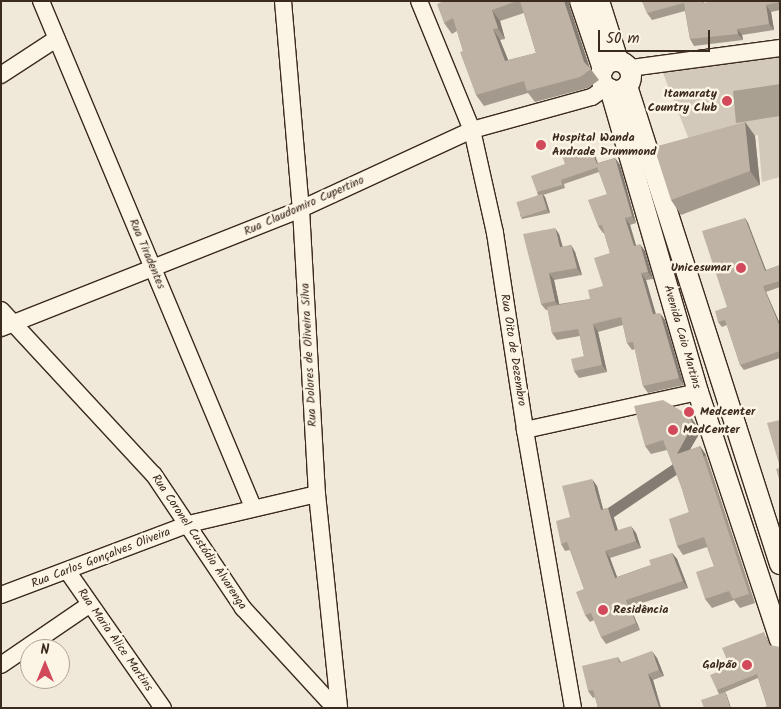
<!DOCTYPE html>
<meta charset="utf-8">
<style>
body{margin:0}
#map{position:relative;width:781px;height:709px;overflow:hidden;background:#f0e9d9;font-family:Kalam,sans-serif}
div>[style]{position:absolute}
.green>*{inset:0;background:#d2c9ba}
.water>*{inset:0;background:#aaa091}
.roads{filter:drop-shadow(1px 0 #3b2a1e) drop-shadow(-1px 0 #3b2a1e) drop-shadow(0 1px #3b2a1e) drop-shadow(0 -1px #3b2a1e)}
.minor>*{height:16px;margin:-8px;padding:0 8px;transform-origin:8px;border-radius:8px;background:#fcf5e5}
.major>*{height:20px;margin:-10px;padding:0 10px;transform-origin:10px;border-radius:10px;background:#fcf5e5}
.major>.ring{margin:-10px;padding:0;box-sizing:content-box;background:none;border:20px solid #fcf5e5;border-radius:50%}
.wall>*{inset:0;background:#a39a8d}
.shaded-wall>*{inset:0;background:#857d73;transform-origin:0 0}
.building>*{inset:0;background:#beb3a4;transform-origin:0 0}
.dots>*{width:14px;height:14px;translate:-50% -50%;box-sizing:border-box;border:2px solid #fcf5e5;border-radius:50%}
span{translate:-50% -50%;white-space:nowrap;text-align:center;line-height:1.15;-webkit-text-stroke:5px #fcf5e5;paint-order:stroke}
.poi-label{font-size:12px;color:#3b2a1e;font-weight:700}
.right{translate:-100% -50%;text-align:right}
.left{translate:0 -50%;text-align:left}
.street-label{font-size:12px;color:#3b2a1e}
.frame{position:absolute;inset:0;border:2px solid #3b2a1e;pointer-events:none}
.north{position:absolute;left:20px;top:639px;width:50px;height:50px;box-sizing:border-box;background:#fcf5e5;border:1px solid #afa495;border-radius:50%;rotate:0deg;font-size:14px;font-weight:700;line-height:20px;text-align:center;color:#3b2a1e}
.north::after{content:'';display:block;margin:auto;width:18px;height:22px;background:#d1495b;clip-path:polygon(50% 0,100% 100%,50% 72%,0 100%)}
.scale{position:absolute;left:598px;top:30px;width:112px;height:22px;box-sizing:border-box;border:2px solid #3b2a1e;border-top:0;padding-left:6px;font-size:15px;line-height:18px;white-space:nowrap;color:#3b2a1e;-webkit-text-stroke:4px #fcf5e5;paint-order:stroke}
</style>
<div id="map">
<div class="green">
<i style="clip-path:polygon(780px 51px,780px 177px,762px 182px,758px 135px,693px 150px,661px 68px)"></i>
</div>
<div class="water">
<i style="clip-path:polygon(780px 84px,780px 116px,736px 123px,733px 91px)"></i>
</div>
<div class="roads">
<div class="minor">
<i style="left:41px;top:1px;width:549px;rotate:67.27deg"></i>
<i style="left:283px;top:1px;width:209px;rotate:85.1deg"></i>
<i style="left:301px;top:209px;width:285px;rotate:86.8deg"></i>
<i style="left:317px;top:494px;width:215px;rotate:84.1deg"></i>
<i style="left:419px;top:1px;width:139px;rotate:67.7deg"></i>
<i style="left:472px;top:130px;width:106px;rotate:77.4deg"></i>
<i style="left:495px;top:233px;width:199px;rotate:81.3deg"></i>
<i style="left:525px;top:430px;width:282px;rotate:80.2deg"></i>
<i style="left:630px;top:68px;width:151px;rotate:-7.6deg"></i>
<i style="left:1px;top:75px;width:66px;rotate:-33.2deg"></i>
<i style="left:1px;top:310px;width:225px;rotate:47.2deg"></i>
<i style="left:154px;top:475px;width:160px;rotate:56.2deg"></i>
<i style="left:243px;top:608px;width:136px;rotate:47.4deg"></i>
<i style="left:1px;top:328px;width:323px;rotate:-21.6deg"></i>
<i style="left:301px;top:209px;width:188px;rotate:-24.8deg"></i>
<i style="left:472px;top:130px;width:124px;rotate:-15.4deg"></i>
<i style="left:592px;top:97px;width:17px;rotate:-36deg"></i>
<i style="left:525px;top:430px;width:177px;rotate:-12.4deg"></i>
<i style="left:68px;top:572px;width:166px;rotate:55.1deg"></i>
<i style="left:1px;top:595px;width:201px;rotate:-20.7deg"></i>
<i style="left:189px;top:524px;width:131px;rotate:-13.2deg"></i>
<i style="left:1px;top:665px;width:107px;rotate:-34.3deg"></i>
</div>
<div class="major">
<i style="left:580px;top:1px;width:72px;rotate:71.3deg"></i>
<i style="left:599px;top:1px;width:63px;rotate:72.4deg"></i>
<i class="ring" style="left:601px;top:61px;width:10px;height:10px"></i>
<i style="left:627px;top:86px;width:502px;rotate:72.25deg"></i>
<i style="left:610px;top:89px;width:316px;rotate:73.8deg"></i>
<i style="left:698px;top:392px;width:261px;rotate:71.7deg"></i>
</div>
</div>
<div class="wall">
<i style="clip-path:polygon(evenodd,444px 1px,570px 1px,569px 5px,590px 68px,599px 80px,588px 88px,535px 102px,528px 93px,484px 106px,476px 95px,457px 31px,452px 34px,444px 23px,444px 1px,524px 13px,536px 53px,508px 60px,500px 40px,505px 39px,500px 21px,524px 13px)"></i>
<i style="clip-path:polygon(642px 1px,704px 1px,704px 3px,780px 1px,780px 10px,771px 12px,774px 30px,742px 35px,743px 40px,694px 46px,690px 39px,685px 11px,652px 20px,647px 13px)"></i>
<i style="clip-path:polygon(745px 122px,755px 136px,760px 185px,681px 215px,671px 200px)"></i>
<i style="clip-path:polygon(590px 146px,593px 150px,598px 163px,615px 158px,620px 165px,636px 223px,630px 225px,636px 245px,645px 251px,653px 279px,646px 280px,655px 314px,665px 320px,684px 385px,648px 393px,643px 386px,635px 349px,632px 350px,627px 343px,623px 325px,598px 332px,607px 372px,579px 378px,574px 371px,584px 356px,580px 336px,557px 340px,552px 333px,548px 310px,546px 310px,541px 304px,559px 234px,563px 247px,571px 245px,575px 252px,582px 275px,554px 280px,559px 304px,590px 299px,603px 286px,610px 253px,604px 233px,603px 233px,598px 226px,607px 194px,599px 172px,564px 184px,565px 188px,543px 195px,545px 197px,550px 213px,522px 219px,520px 215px,538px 195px,537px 192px,565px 164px)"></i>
<i style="clip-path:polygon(745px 218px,748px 223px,766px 270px,780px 265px,780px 287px,766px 292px,780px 324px,780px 358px,744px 370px,740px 365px,727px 325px,722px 327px,718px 322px,727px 307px)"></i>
<i style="clip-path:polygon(690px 416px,696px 425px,699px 434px,690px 449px,706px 455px,755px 603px,740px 608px,734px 600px,712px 608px,705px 599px,714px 566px,707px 547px,683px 555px,677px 546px,689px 512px,681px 486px,667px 450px,651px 454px,645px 446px)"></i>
<i style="clip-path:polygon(597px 486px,603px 509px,608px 508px,613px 515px,618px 530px,636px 533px,641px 548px,610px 558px,617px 577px,651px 565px,672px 553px,677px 559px,688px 588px,630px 607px,640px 630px,606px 644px,601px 637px,594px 620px,590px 622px,585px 615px,584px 589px,570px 550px,565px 551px,561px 544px,570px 517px)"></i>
<i style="clip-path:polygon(766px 636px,770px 645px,767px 706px,758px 678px,725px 692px,727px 696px,719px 694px,717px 690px,730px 667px)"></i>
<i style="clip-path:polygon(618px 657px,621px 662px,657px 658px,664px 676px,653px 680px,661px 708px,598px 708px,595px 697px,593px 698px,588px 691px)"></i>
</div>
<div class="shaded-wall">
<i style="clip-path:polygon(564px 1px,570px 1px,569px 5px,590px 69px,584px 62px)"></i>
<i style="clip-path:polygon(766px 5px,771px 12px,774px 30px,769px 24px)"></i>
<i style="clip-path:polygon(492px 10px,500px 21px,505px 39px,498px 28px)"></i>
<i style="clip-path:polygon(493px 29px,500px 40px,513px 72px,505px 61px)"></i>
<i style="clip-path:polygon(737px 29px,742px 35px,743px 40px,738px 34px)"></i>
<i style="clip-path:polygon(745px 122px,755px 136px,760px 185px,750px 171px)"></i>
<i style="clip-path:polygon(590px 146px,593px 150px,600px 171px,598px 167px)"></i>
<i style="clip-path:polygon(615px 158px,620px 165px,636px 223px,632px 216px)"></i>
<i style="clip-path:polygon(542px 194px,545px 197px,550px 213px,547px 209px)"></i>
<i style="clip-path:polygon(625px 218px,630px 225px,638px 253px,634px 246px)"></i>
<i style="clip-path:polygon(745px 218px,748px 223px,768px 276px,765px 271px)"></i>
<i style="clip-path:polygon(555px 228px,559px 234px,564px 254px,560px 247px)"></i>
<i style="clip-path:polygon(640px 244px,645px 251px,653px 279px,648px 272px)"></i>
<i style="clip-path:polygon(571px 245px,575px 252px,582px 275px,577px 268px)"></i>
<i style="clip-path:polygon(549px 273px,554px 280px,560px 308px,555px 301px)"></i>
<i style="clip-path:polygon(641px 273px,646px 280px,658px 321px,653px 314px)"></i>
<i style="clip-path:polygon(763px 286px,766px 292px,780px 324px,780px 327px)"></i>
<i style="clip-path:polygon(660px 313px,665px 320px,684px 385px,679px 378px)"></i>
<i style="clip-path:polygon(593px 324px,598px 332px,607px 372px,602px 365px)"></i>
<i style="clip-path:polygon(690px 416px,696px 425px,699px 434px,683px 462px,677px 454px)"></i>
<i style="left:700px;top:446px;width:11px;height:156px;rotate:56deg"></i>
<i style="clip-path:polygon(592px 479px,597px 486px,605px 517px,601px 510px)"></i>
<i style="clip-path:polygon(608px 508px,613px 515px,620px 538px,615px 531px)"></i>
<i style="clip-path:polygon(631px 526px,636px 533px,641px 548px,636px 541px)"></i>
<i style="clip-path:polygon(605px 551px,610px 558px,620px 585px,615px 578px)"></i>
<i style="clip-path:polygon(672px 553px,677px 559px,688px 588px,683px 581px)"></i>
<i style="clip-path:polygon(626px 600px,630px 607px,640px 630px,636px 623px)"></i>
<i style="clip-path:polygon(652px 651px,657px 658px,664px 676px,659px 670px)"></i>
<i style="clip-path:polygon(648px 674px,653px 680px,661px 708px,659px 708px)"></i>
<i style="clip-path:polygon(725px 692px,727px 696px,731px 708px,730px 708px)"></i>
</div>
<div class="building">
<i style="clip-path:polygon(444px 1px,517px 1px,492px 10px,498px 28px,493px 29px,505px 61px,536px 53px,520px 1px,564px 1px,584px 62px,591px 69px,580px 77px,527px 91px,524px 81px,476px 95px,460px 52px,463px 51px,453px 18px,444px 23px,437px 4px)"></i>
<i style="clip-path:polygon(642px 1px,702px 1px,703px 3px,713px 1px,780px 2px,766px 5px,769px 24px,737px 29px,738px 34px,690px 39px,684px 3px,647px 13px)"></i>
<i style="clip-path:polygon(745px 122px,750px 171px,671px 200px,654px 147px)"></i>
<i style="clip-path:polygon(590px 146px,598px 167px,561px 180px,562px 185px,537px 192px,531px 176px,565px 164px,562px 156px)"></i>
<i style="clip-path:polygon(615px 158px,632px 216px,625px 218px,634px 246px,640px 244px,648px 272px,641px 273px,653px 314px,660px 313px,679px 378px,643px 386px,633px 342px,627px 343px,621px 317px,593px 324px,602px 365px,574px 371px,571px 359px,584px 356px,578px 329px,552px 333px,547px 307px,590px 299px,588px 290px,603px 286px,594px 258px,610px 253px,602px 225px,598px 226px,588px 200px,607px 194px,596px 164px)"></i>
<i style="left:542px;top:194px;width:16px;height:27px;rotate:72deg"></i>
<i style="clip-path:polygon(745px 218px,765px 271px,780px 265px,780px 281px,763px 286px,780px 327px,780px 351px,740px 365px,725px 320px,718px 322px,715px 311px,727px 307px,702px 231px)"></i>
<i style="clip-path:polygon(555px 228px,560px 247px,571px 245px,577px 268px,549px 273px,555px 301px,541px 304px,523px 234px)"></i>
<i style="clip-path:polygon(663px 400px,690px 416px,693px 425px,677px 454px,700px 446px,749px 594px,733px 599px,729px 591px,705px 599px,696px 572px,714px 566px,704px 537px,677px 546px,669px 519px,689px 512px,681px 486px,663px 440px,645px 446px,634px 406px)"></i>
<i style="clip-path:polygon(780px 420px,780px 467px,767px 423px)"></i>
<i style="clip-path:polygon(780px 468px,780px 482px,776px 469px)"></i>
<i style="clip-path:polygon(592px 479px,601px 510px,608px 508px,615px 531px,631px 526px,636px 541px,605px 551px,615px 578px,651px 565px,649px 560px,672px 553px,683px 581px,626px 600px,636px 623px,601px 637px,591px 613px,585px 615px,576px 592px,584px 589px,567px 542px,561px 544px,556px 521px,570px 517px,562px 486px)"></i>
<i style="clip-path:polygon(764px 632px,769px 645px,780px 647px,780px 708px,761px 708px,767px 706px,757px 674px,717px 690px,710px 675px,730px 667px,722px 648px)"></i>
<i style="clip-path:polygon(652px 651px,659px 670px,648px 674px,659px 707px,598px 708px,593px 690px,588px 691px,582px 666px,618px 657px,619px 663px)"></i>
<i style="clip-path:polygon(725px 692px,730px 708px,704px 708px,701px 700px)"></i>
</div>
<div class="dots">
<i style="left:727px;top:101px;background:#d1495b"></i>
<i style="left:541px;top:145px;background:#d1495b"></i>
<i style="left:741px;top:268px;background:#d1495b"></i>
<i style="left:689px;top:412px;background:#d1495b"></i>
<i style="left:673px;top:430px;background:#d1495b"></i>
<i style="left:603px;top:610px;background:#d1495b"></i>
<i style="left:747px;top:665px;background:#d1495b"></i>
</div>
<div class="poi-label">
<span class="right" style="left:717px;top:101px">Itamaraty<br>Country Club</span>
<span class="left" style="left:552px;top:145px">Hospital Wanda<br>Andrade Drummond</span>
<span class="right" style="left:731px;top:268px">Unicesumar</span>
<span class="left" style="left:700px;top:412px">Medcenter</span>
<span class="left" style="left:683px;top:430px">MedCenter</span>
<span class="left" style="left:613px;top:610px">Residência</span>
<span class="right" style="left:737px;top:665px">Galpão</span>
</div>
<div class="street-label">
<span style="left:304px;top:206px;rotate:-24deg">Rua Claudomiro Cupertino</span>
<span style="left:147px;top:254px;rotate:67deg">Rua Tiradentes</span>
<span style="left:682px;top:337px;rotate:74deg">Avenida Caio Martins</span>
<span style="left:513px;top:350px;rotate:81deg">Rua Oito de Dezembro</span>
<span style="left:309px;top:355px;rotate:-93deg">Rua Dolores de Oliveira Silva</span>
<span style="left:199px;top:542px;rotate:56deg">Rua Coronel Custódio Alvarenga</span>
<span style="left:101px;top:558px;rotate:-21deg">Rua Carlos Gonçalves Oliveira</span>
<span style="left:115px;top:640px;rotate:55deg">Rua Maria Alice Martins</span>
</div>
<div class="frame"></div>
<div class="north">N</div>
<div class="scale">50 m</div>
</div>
